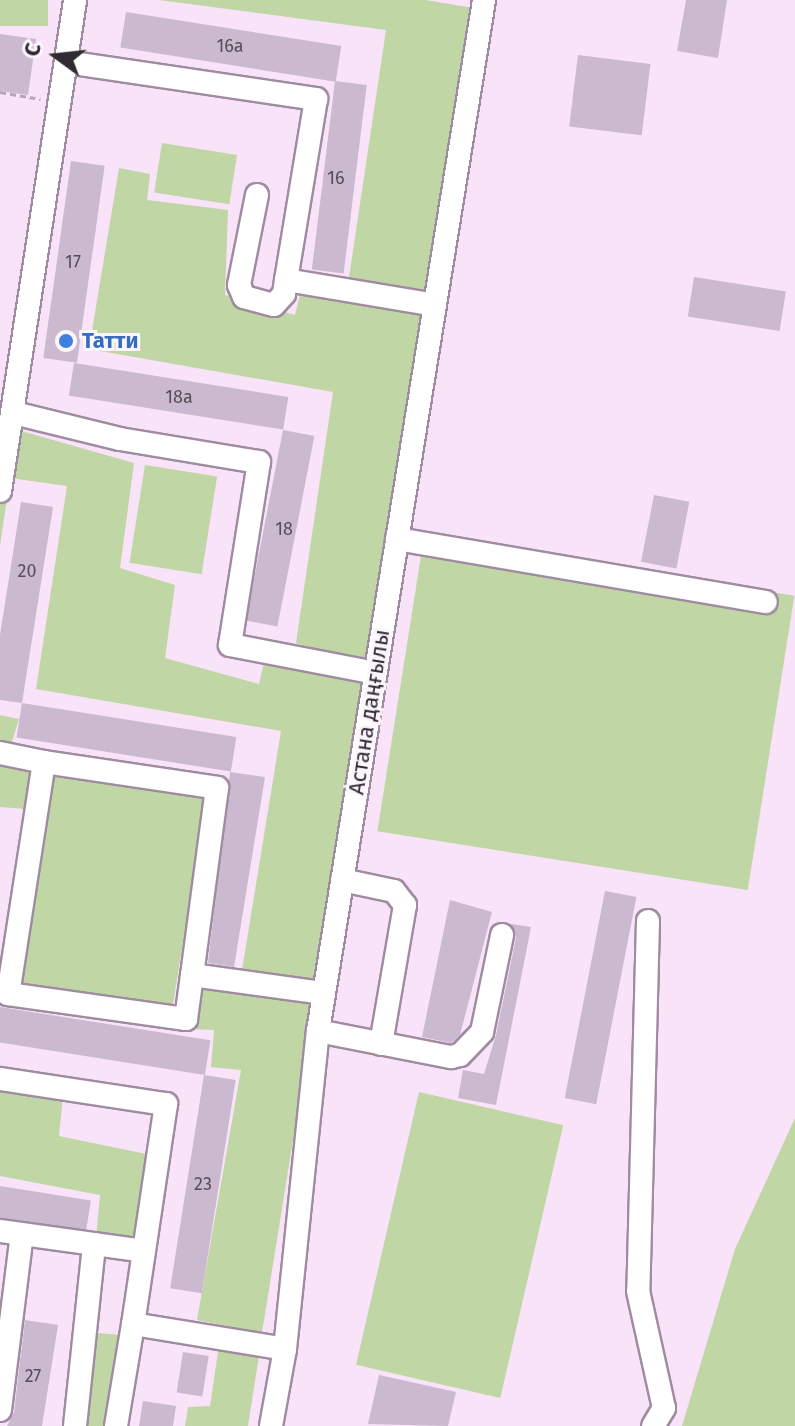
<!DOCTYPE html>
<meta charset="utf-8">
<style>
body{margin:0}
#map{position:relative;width:795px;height:1426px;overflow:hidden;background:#f8e3f8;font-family:"Fira Sans",sans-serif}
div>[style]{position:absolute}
.green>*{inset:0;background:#c0d6a4;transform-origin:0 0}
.building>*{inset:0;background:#cbb9cf;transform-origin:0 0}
.path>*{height:3px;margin-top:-1.5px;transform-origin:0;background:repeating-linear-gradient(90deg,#b6a5b6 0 6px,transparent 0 10px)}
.roads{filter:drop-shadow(2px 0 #a08ca0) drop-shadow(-2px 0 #a08ca0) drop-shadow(0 2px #a08ca0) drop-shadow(0 -2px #a08ca0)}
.minor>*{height:22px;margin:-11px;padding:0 11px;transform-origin:11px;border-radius:11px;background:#fff}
.dots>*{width:22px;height:22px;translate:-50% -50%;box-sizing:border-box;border:4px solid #fdf5fd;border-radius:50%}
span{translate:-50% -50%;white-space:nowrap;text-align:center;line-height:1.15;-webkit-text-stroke:6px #fdf5fd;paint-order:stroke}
.number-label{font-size:18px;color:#584e59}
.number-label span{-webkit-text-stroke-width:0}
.shop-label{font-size:22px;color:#366cbe;font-weight:700}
.left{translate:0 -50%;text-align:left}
.street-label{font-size:22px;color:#322a32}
.north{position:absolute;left:16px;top:16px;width:80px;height:80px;-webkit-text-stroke:6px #fdf5fd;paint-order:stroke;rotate:285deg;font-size:22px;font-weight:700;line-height:32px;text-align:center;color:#322a32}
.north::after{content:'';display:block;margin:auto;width:28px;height:36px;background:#322a32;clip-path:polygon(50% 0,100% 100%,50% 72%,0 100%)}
</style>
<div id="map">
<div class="green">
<i style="left:0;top:0;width:48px;height:26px"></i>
<i style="clip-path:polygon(159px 0,426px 0,473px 8px,428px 291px,348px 284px,386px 30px)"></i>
<i style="left:162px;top:143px;width:76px;height:50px;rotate:9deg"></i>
<i style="clip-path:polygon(119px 168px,150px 174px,147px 200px,228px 210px,225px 295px,295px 315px,301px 291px,424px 315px,368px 664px,296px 643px,333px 392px,89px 349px)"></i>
<i style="clip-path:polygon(0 425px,134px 463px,120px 568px,175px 585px,165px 658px,259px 684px,265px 658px,366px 678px,318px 986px,242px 970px,281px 731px,36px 689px,67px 486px,10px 478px,0 546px)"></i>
<i style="left:145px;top:465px;width:73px;height:99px;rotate:9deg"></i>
<i style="left:424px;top:537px;width:375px;height:298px;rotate:9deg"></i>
<i style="clip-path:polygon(0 715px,19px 719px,10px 748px,0 747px)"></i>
<i style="clip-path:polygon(0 761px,30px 767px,26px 809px,0 807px)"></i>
<i style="left:50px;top:771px;width:158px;height:217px;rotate:9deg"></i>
<i style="clip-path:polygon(200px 986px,315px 1003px,262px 1333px,197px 1320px,241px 1070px,211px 1067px,214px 1030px,191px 1029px)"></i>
<i style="clip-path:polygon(0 1086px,63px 1096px,59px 1136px,151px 1155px,134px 1242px,96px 1237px,100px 1195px,0 1176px)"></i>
<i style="left:419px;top:1092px;width:148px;height:280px;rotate:13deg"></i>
<i style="clip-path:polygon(795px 1118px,795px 1426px,682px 1426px,735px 1249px)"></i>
<i style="clip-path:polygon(88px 1332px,131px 1336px,114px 1426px,78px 1426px)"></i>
<i style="clip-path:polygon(219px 1345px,259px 1356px,248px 1426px,185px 1426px,188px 1407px,210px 1406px)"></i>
</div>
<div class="building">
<i style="clip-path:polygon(686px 0,727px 0,718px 58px,677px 51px)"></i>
<i style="left:126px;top:12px;width:218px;height:36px;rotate:9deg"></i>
<i style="clip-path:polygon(0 34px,36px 39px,28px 95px,0 91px)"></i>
<i style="left:578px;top:55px;width:73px;height:72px;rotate:7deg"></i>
<i style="left:335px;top:81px;width:32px;height:190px;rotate:7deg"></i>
<i style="left:71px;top:161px;width:34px;height:199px;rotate:8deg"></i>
<i style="left:694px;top:277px;width:93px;height:40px;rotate:9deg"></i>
<i style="left:74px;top:363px;width:217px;height:33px;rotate:9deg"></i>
<i style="left:283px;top:430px;width:32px;height:194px;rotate:11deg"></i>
<i style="left:654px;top:495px;width:36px;height:68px;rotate:11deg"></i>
<i style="clip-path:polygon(21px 502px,53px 507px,22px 703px,0 700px,0 635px)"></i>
<i style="left:22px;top:703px;width:217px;height:35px;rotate:9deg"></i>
<i style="clip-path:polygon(230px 772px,265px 777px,234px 967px,208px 963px)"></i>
<i style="left:605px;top:891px;width:32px;height:211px;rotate:11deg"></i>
<i style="clip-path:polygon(450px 900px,492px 912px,460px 1035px,451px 1043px,422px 1037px)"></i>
<i style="clip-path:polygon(511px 924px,531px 927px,496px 1105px,458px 1098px,463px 1070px,484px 1074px,496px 1035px,516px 938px)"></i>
<i style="left:0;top:1007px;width:213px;height:35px;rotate:9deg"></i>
<i style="left:204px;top:1075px;width:32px;height:216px;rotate:9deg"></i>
<i style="left:0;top:1186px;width:92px;height:31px;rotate:9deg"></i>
<i style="clip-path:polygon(25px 1320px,58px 1325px,42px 1426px,7px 1426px,14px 1412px)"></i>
<i style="left:183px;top:1352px;width:26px;height:41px;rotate:9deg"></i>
<i style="clip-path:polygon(379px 1375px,456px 1392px,448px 1426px,368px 1424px)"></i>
<i style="clip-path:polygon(143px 1401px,176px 1406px,173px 1426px,139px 1426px)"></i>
</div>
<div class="path">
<i style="left:0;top:92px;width:41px;rotate:9.9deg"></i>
</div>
<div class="roads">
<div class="minor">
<i style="left:66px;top:62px;width:253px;rotate:8.4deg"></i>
<i style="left:316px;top:99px;width:183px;rotate:99.4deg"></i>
<i style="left:286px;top:280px;width:151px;rotate:9.5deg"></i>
<i style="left:257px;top:195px;width:92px;rotate:101.3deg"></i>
<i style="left:239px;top:285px;width:13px;rotate:67deg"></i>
<i style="left:244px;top:297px;width:31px;rotate:15deg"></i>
<i style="left:274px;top:305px;width:15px;rotate:-48deg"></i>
<i style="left:284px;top:294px;width:14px;rotate:-82deg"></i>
<i style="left:14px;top:413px;width:109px;rotate:13.8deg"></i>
<i style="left:120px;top:439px;width:141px;rotate:9.4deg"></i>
<i style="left:259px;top:462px;width:185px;rotate:99deg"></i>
<i style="left:230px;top:645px;width:148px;rotate:10.9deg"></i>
<i style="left:0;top:491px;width:497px;rotate:-81.3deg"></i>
<i style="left:397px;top:539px;width:374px;rotate:9.7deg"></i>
<i style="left:0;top:753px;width:45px;rotate:11.6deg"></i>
<i style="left:44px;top:762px;width:235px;rotate:98.8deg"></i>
<i style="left:8px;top:994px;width:180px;rotate:8deg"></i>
<i style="left:186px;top:1019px;width:44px;rotate:-82.2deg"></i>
<i style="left:192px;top:975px;width:133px;rotate:7.8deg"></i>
<i style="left:44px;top:762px;width:175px;rotate:8.5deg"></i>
<i style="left:217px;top:788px;width:189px;rotate:97.6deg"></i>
<i style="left:342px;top:880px;width:53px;rotate:11.9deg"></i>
<i style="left:394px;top:891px;width:18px;rotate:52deg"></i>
<i style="left:405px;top:905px;width:141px;rotate:99.8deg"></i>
<i style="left:648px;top:921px;width:370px;rotate:91.5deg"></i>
<i style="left:638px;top:1291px;width:120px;rotate:77.5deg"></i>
<i style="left:664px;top:1408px;width:21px;rotate:121deg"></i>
<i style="left:318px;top:1031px;width:136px;rotate:11.1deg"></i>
<i style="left:451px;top:1057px;width:9px;rotate:-13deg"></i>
<i style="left:460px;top:1055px;width:32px;rotate:-46deg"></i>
<i style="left:482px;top:1032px;width:99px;rotate:-78.3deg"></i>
<i style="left:0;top:1079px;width:168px;rotate:8.6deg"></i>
<i style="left:166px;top:1104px;width:222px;rotate:98.5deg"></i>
<i style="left:0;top:1231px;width:145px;rotate:7.9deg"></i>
<i style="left:0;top:1410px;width:177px;rotate:-82.9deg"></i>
<i style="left:75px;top:1426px;width:183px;rotate:-84deg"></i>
<i style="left:116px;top:1426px;width:103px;rotate:-80.5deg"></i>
<i style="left:133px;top:1324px;width:154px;rotate:9.3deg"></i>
<i style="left:271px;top:1426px;width:78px;rotate:-79.7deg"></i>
<i style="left:285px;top:1349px;width:320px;rotate:-84.1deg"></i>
<i style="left:318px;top:1031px;width:1044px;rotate:-80.85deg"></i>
</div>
</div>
<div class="dots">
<i style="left:66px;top:341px;background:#3f7fe0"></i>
</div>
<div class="number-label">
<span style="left:230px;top:46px">16а</span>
<span style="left:336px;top:178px">16</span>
<span style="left:73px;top:262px">17</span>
<span style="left:179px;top:397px">18а</span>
<span style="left:284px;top:529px">18</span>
<span style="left:27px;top:571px">20</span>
<span style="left:203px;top:1184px">23</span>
<span style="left:33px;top:1376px">27</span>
</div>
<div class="shop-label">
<span class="left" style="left:82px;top:341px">Татти</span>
</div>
<div class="street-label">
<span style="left:369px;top:712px;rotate:-81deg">Астана даңғылы</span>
</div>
<div class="north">С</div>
</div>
